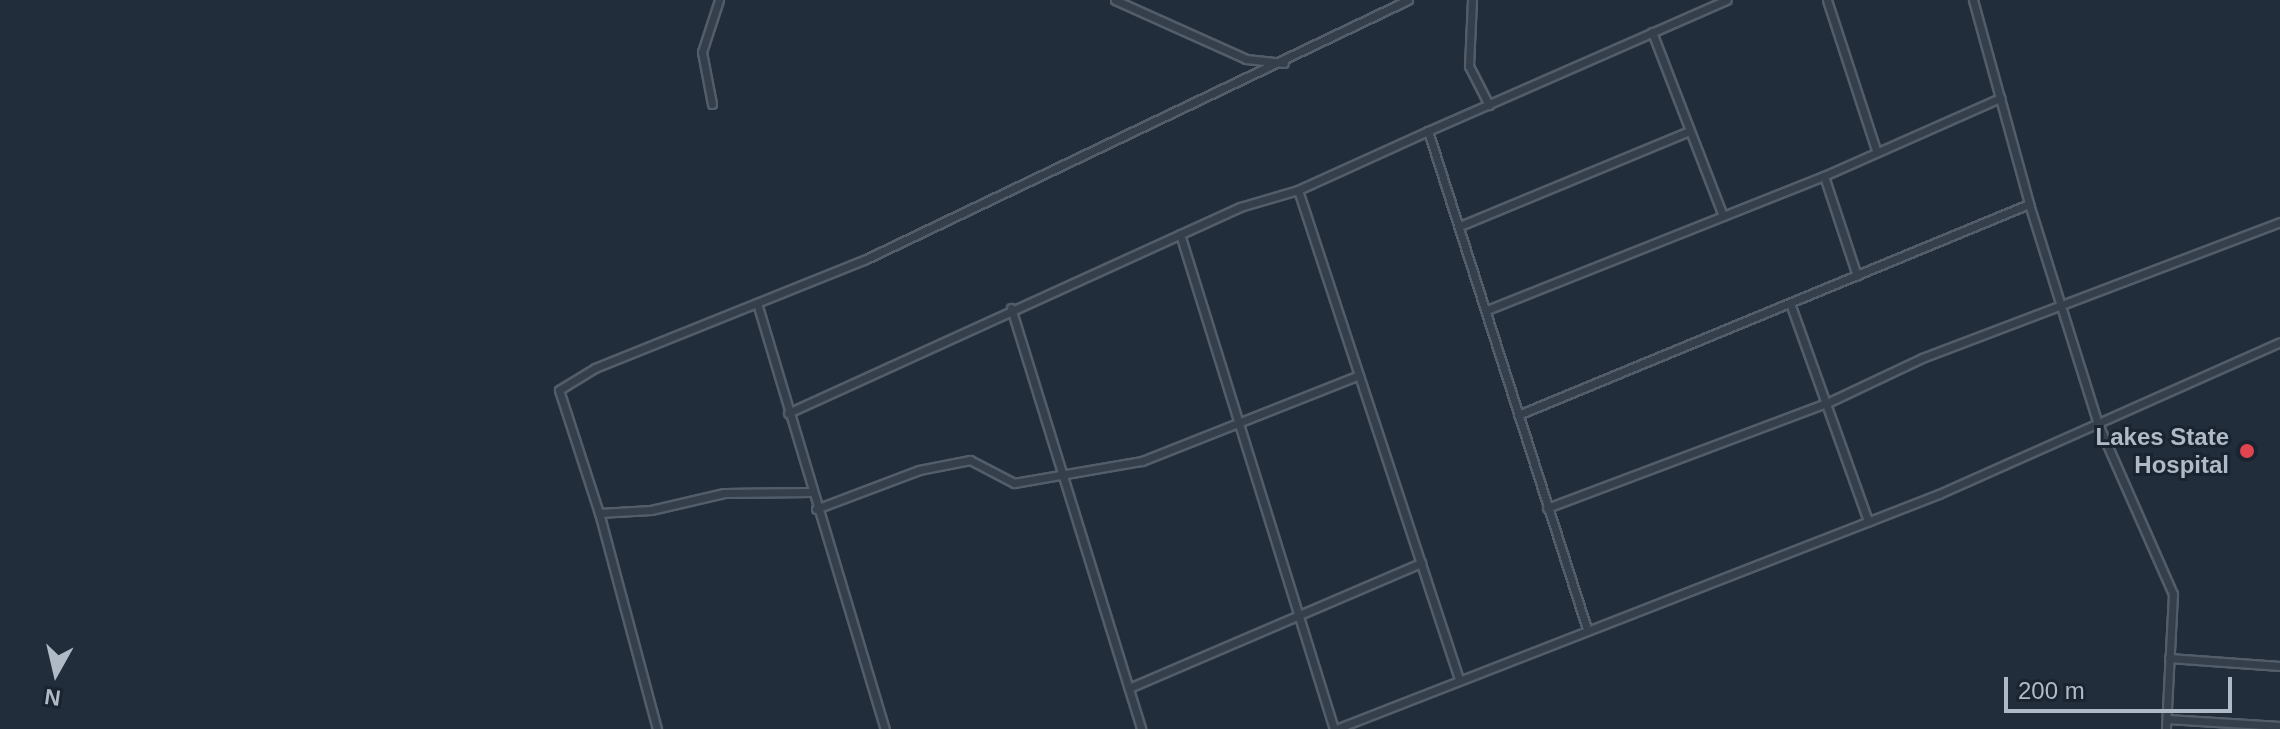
<!DOCTYPE html>
<style>
body{margin:0}
#map{position:relative;width:2280px;height:729px;overflow:hidden;background:#212d3b;font-family:Helvetica,sans-serif}
div>[style]{position:absolute}
.roads{filter:drop-shadow(2px 0 #535d69) drop-shadow(-2px 0 #535d69) drop-shadow(0 2px #535d69) drop-shadow(0 -2px #535d69)}
.minor>*{height:7px;margin:-3.5px;padding:0 3.5px;transform-origin:3.5px;border-radius:3.5px;background:#353f4b}
.dots>*{width:22px;height:22px;translate:-50% -50%;box-sizing:border-box;border:4px solid #1a2430;border-radius:50%}
span{translate:-50% -50%;white-space:nowrap;text-align:center;line-height:1.15;-webkit-text-stroke:6px #1a2430;paint-order:stroke}
.poi-label{font-size:24px;color:#b0bac7;font-weight:700}
.right{translate:-100% -50%;text-align:right}
.north{position:absolute;left:16px;top:633px;width:80px;height:80px;-webkit-text-stroke:6px #1a2430;paint-order:stroke;rotate:188deg;font-size:22px;font-weight:700;line-height:32px;text-align:center;color:#b0bac7}
.north::after{content:'';display:block;margin:auto;width:28px;height:36px;background:#b0bac7;clip-path:polygon(50% 0,100% 100%,50% 72%,0 100%)}
.scale{position:absolute;left:2004px;top:677px;width:228px;height:36px;box-sizing:border-box;border:4px solid #b0bac7;border-top:0;padding-left:10px;font-size:24px;line-height:28px;white-space:nowrap;color:#b0bac7;-webkit-text-stroke:6px #1a2430;paint-order:stroke}
</style>
<div id="map">
<div class="roads">
<div class="minor">
<i style="left:1115px;top:0;width:144px;rotate:24.2deg"></i>
<i style="left:1246px;top:59px;width:38px;rotate:6deg"></i>
<i style="left:1472px;top:0;width:66px;rotate:92.6deg"></i>
<i style="left:1469px;top:66px;width:44px;rotate:62.9deg"></i>
<i style="left:1827px;top:0;width:158px;rotate:71.9deg"></i>
<i style="left:1973px;top:0;width:212px;rotate:74.6deg"></i>
<i style="left:2029px;top:204px;width:231px;rotate:72.6deg"></i>
<i style="left:2098px;top:424px;width:186px;rotate:66.2deg"></i>
<i style="left:2173px;top:594px;width:135px;rotate:93deg"></i>
<i style="left:1652px;top:32px;width:197px;rotate:68.9deg"></i>
<i style="left:712px;top:104px;width:53px;rotate:-100.9deg"></i>
<i style="left:702px;top:52px;width:55px;rotate:-71.9deg"></i>
<i style="left:1428px;top:131px;width:326px;rotate:-23.7deg"></i>
<i style="left:1824px;top:176px;width:105px;rotate:71.7deg"></i>
<i style="left:1298px;top:190px;width:515px;rotate:71.78deg"></i>
<i style="left:1460px;top:226px;width:248px;rotate:-22.5deg"></i>
<i style="left:1180px;top:234px;width:518px;rotate:72.72deg"></i>
<i style="left:757px;top:303px;width:445px;rotate:73.3deg"></i>
<i style="left:1790px;top:303px;width:232px;rotate:70.3deg"></i>
<i style="left:1011px;top:308px;width:441px;rotate:72.8deg"></i>
<i style="left:1487px;top:310px;width:363px;rotate:-21.7deg"></i>
<i style="left:1824px;top:176px;width:193px;rotate:-23.9deg"></i>
<i style="left:788px;top:413px;width:497px;rotate:-24.5deg"></i>
<i style="left:1240px;top:207px;width:60px;rotate:-16.3deg"></i>
<i style="left:1298px;top:190px;width:143px;rotate:-24.4deg"></i>
<i style="left:1428px;top:131px;width:523px;rotate:72.29deg"></i>
<i style="left:1518px;top:415px;width:553px;rotate:-22.44deg"></i>
<i style="left:1547px;top:508px;width:299px;rotate:-20.6deg"></i>
<i style="left:1827px;top:403px;width:105px;rotate:-25.3deg"></i>
<i style="left:1922px;top:358px;width:383px;rotate:-20.8deg"></i>
<i style="left:816px;top:509px;width:110px;rotate:-20.7deg"></i>
<i style="left:919px;top:470px;width:52px;rotate:-11.1deg"></i>
<i style="left:970px;top:460px;width:50px;rotate:27.6deg"></i>
<i style="left:1014px;top:483px;width:130px;rotate:-9.8deg"></i>
<i style="left:1142px;top:461px;width:233px;rotate:-21.6deg"></i>
<i style="left:599px;top:513px;width:52px;rotate:-3.3deg"></i>
<i style="left:651px;top:510px;width:75px;rotate:-13.1deg"></i>
<i style="left:724px;top:493px;width:87px;rotate:-0.7deg"></i>
<i style="left:2169px;top:658px;width:111px;rotate:4.1deg"></i>
<i style="left:1129px;top:688px;width:318px;rotate:-23.2deg"></i>
<i style="left:2167px;top:719px;width:113px;rotate:3.5deg"></i>
<i style="left:657px;top:729px;width:224px;rotate:-105deg"></i>
<i style="left:599px;top:513px;width:129px;rotate:-108deg"></i>
<i style="left:559px;top:390px;width:42px;rotate:-31.4deg"></i>
<i style="left:595px;top:368px;width:290px;rotate:-21.9deg"></i>
<i style="left:864px;top:260px;width:603px;rotate:-25.55deg"></i>
<i style="left:1336px;top:729px;width:647px;rotate:-21.29deg"></i>
<i style="left:1939px;top:494px;width:373px;rotate:-24deg"></i>
</div>
</div>
<div class="dots">
<i style="left:2247px;top:451px;background:#e0444e"></i>
</div>
<div class="poi-label">
<span class="right" style="left:2229px;top:451px">Lakes State<br>Hospital</span>
</div>
<div class="north">N</div>
<div class="scale">200 m</div>
</div>
